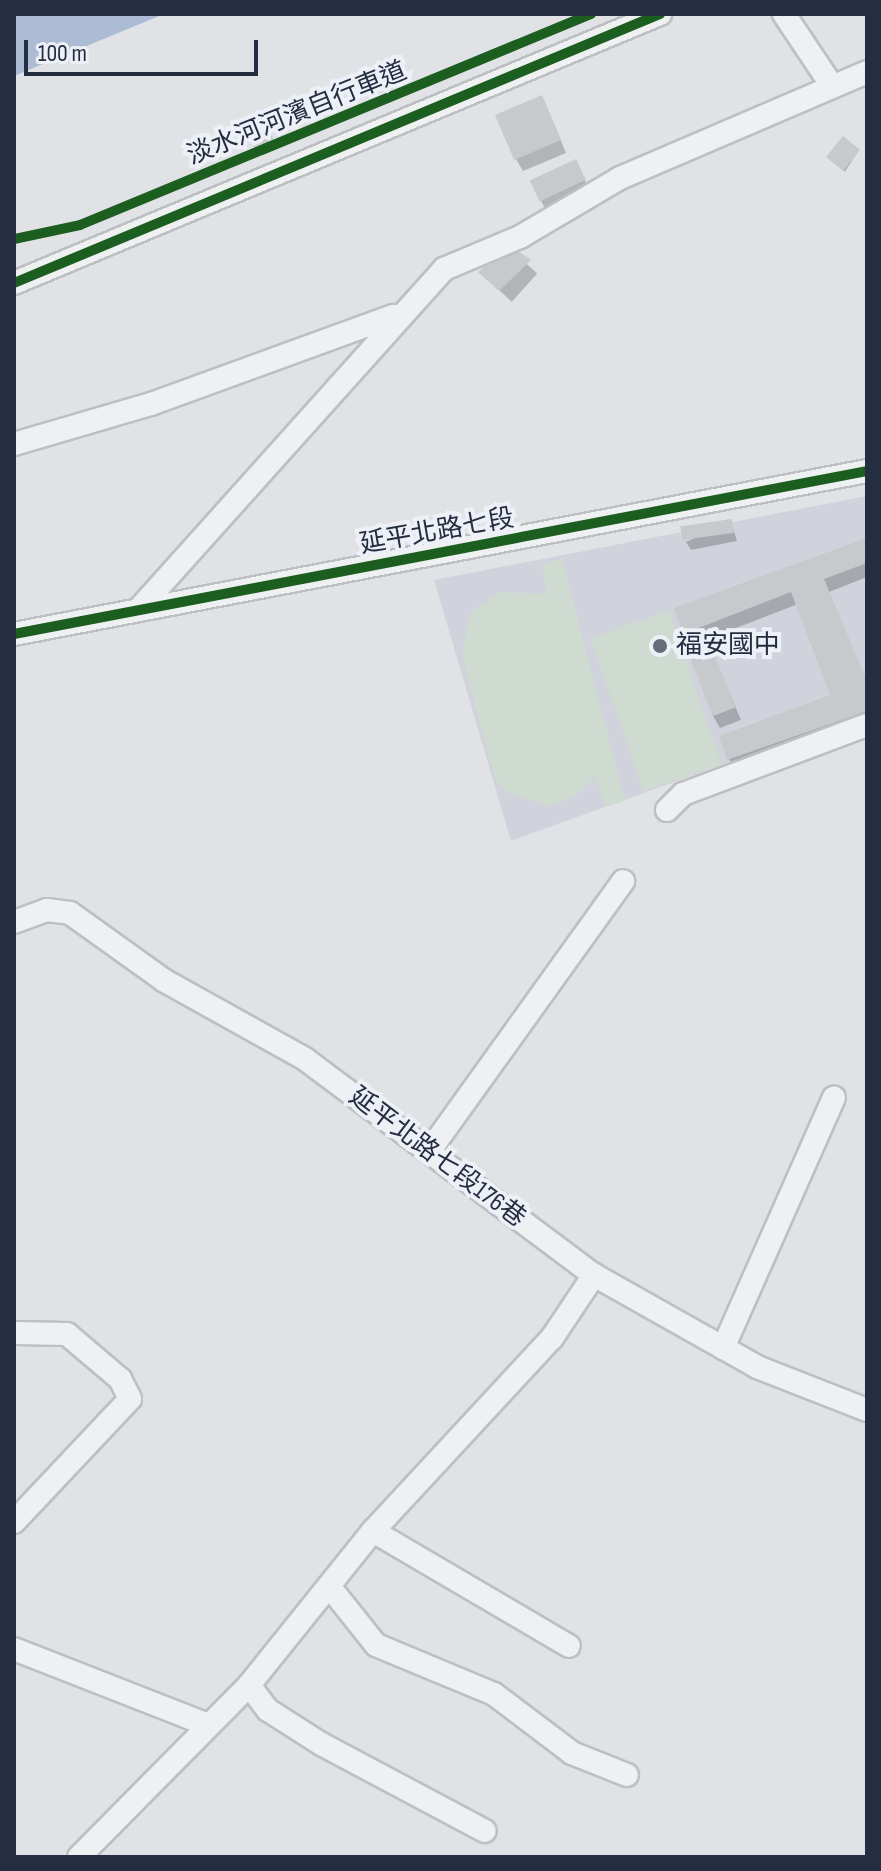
<!DOCTYPE html>
<meta charset="utf-8">
<style>
body{margin:0}
#map{position:relative;width:881px;height:1871px;overflow:hidden;background:#e0e2e5;font-family:"Sofia Sans Condensed","Noto Sans TC",sans-serif}
div>[style]{position:absolute}
.built>*{inset:0;background:#d0d3db}
.green>*{inset:0;background:#cfdad0;transform-origin:0 0}
.water>*{inset:0;background:#acbcd4}
.shadow>*{inset:0;background:#0003;transform-origin:0 0}
.building>*{inset:0;background:#c7c9cd;transform-origin:0 0}
.roads{filter:drop-shadow(2px 0 #bdbfc3) drop-shadow(-2px 0 #bdbfc3) drop-shadow(0 2px #bdbfc3) drop-shadow(0 -2px #bdbfc3)}
.minor>*{height:22px;margin:-11px;padding:0 11px;transform-origin:11px;border-radius:11px;background:#eff0f2}
.cycleway>*{height:10px;margin:-5px;padding:0 5px;transform-origin:5px;border-radius:5px;background:#1b5e20}
.dots>*{width:22px;height:22px;translate:-50% -50%;box-sizing:border-box;border:4px solid #edf0f6;border-radius:50%}
span{translate:-50% -50%;white-space:nowrap;text-align:center;line-height:1.15;-webkit-text-stroke:8px #edf0f6;paint-order:stroke}
.street-label{font-size:26px;color:#252d40}
.poi-label{font-size:26px;color:#252d40}
.left{translate:0 -50%;text-align:left}
.frame{position:absolute;inset:0;border:16px solid #252d40;pointer-events:none}
.scale{position:absolute;left:24px;top:40px;width:234px;height:36px;box-sizing:border-box;border:4px solid #252d40;border-top:0;padding-left:10px;font-size:24px;line-height:28px;white-space:nowrap;color:#252d40;-webkit-text-stroke:6px #edf0f6;paint-order:stroke}
</style>
<div id="map">
<div class="built">
<i style="clip-path:polygon(867px 496px,867px 712px,511px 841px,434px 580px)"></i>
</div>
<div class="green">
<i style="clip-path:polygon(562px 559px,625px 801px,605px 807px,595px 776px,574px 797px,549px 806px,509px 794px,495px 780px,462px 654px,470px 613px,501px 592px,547px 594px,542px 565px)"></i>
<i style="left:669px;top:611px;width:162px;height:83px;rotate:71deg"></i>
</div>
<div class="water">
<i style="clip-path:polygon(14px 14px,164px 14px,14px 76px)"></i>
</div>
<div class="shadow">
<i style="clip-path:polygon(548px 110px,566px 153px,523px 171px,516px 159px)"></i>
<i style="clip-path:polygon(269px 132px,275px 145px,258px 151px,257px 148px)"></i>
<i style="clip-path:polygon(858px 151px,845px 172px,831px 160px)"></i>
<i style="clip-path:polygon(582px 174px,591px 193px,548px 213px,541px 201px)"></i>
<i style="left:509px;top:248px;width:38px;height:38px;rotate:42deg"></i>
<i style="clip-path:polygon(731px 521px,737px 541px,691px 550px,686px 542px)"></i>
<i style="clip-path:polygon(867px 540px,867px 577px,829px 592px,867px 683px,867px 725px,736px 771px,729px 759px,832px 696px,798px 604px,692px 645px,685px 633px)"></i>
<i style="clip-path:polygon(710px 648px,741px 720px,720px 728px,713px 716px)"></i>
</div>
<div class="building">
<i style="left:542px;top:95px;width:49px;height:51px;rotate:67deg"></i>
<i style="left:269px;top:129px;width:13px;height:21px;rotate:67deg"></i>
<i style="left:843px;top:136px;width:22px;height:27px;rotate:39deg"></i>
<i style="left:576px;top:159px;width:23px;height:51px;rotate:65deg"></i>
<i style="clip-path:polygon(509px 245px,531px 260px,499px 291px,478px 272px)"></i>
<i style="left:732px;top:519px;width:14px;height:52px;rotate:82deg"></i>
<i style="clip-path:polygon(867px 538px,867px 563px,824px 579px,867px 681px,867px 711px,727px 760px,719px 736px,830px 695px,791px 592px,683px 634px,674px 608px)"></i>
<i style="left:711px;top:645px;width:67px;height:24px;rotate:69deg"></i>
</div>
<div class="roads">
<div class="minor">
<i style="left:784px;top:14px;width:83px;rotate:56.3deg"></i>
<i style="left:14px;top:283px;width:700px;rotate:-22.61deg"></i>
<i style="left:14px;top:444px;width:143px;rotate:-16.3deg"></i>
<i style="left:151px;top:404px;width:258px;rotate:-20deg"></i>
<i style="left:139px;top:609px;width:457px;rotate:-48.1deg"></i>
<i style="left:444px;top:269px;width:82px;rotate:-22.8deg"></i>
<i style="left:520px;top:237px;width:116px;rotate:-30.5deg"></i>
<i style="left:620px;top:178px;width:269px;rotate:-23.2deg"></i>
<i style="left:14px;top:634px;width:868px;rotate:-10.82deg"></i>
<i style="left:667px;top:810px;width:23px;rotate:-45deg"></i>
<i style="left:683px;top:794px;width:197px;rotate:-20.6deg"></i>
<i style="left:14px;top:922px;width:35px;rotate:-20deg"></i>
<i style="left:47px;top:910px;width:23px;rotate:7deg"></i>
<i style="left:70px;top:913px;width:117px;rotate:35.6deg"></i>
<i style="left:165px;top:981px;width:160px;rotate:29.1deg"></i>
<i style="left:305px;top:1059px;width:361px;rotate:36.8deg"></i>
<i style="left:594px;top:1275px;width:187px;rotate:29.4deg"></i>
<i style="left:757px;top:1367px;width:118px;rotate:21.4deg"></i>
<i style="left:430px;top:1150px;width:331px;rotate:-54.3deg"></i>
<i style="left:14px;top:1333px;width:53px;rotate:1.1deg"></i>
<i style="left:67px;top:1334px;width:70px;rotate:40.3deg"></i>
<i style="left:120px;top:1379px;width:22px;rotate:63deg"></i>
<i style="left:130px;top:1399px;width:169px;rotate:133.3deg"></i>
<i style="left:723px;top:1348px;width:274px;rotate:-66.1deg"></i>
<i style="left:373px;top:1531px;width:227px;rotate:30.4deg"></i>
<i style="left:329px;top:1586px;width:75px;rotate:51.5deg"></i>
<i style="left:376px;top:1645px;width:128px;rotate:22.6deg"></i>
<i style="left:494px;top:1694px;width:98px;rotate:37.1deg"></i>
<i style="left:572px;top:1753px;width:59px;rotate:21.8deg"></i>
<i style="left:14px;top:1649px;width:203px;rotate:21.4deg"></i>
<i style="left:249px;top:1685px;width:31px;rotate:53deg"></i>
<i style="left:268px;top:1710px;width:65px;rotate:32.5deg"></i>
<i style="left:323px;top:1745px;width:183px;rotate:28deg"></i>
<i style="left:79px;top:1857px;width:242px;rotate:-45.3deg"></i>
<i style="left:249px;top:1685px;width:198px;rotate:-51.2deg"></i>
<i style="left:373px;top:1531px;width:263px;rotate:-47.2deg"></i>
<i style="left:552px;top:1338px;width:76px;rotate:-56.3deg"></i>
</div>
</div>
<div class="cycleway">
<i style="left:14px;top:239px;width:67px;rotate:-12deg"></i>
<i style="left:80px;top:225px;width:553px;rotate:-22.44deg"></i>
<i style="left:14px;top:283px;width:700px;rotate:-22.61deg"></i>
<i style="left:14px;top:634px;width:868px;rotate:-10.82deg"></i>
</div>
<div class="dots">
<i style="left:660px;top:646px;background:#666c7a"></i>
</div>
<div class="street-label">
<span style="left:297px;top:114px;rotate:-22deg">淡水河河濱自行車道</span>
<span style="left:437px;top:532px;rotate:-10deg">延平北路七段</span>
<span style="left:437px;top:1158px;rotate:37deg">延平北路七段176巷</span>
</div>
<div class="poi-label">
<span class="left" style="left:676px;top:646px">福安國中</span>
</div>
<div class="frame"></div>
<div class="scale">100 m</div>
</div>
